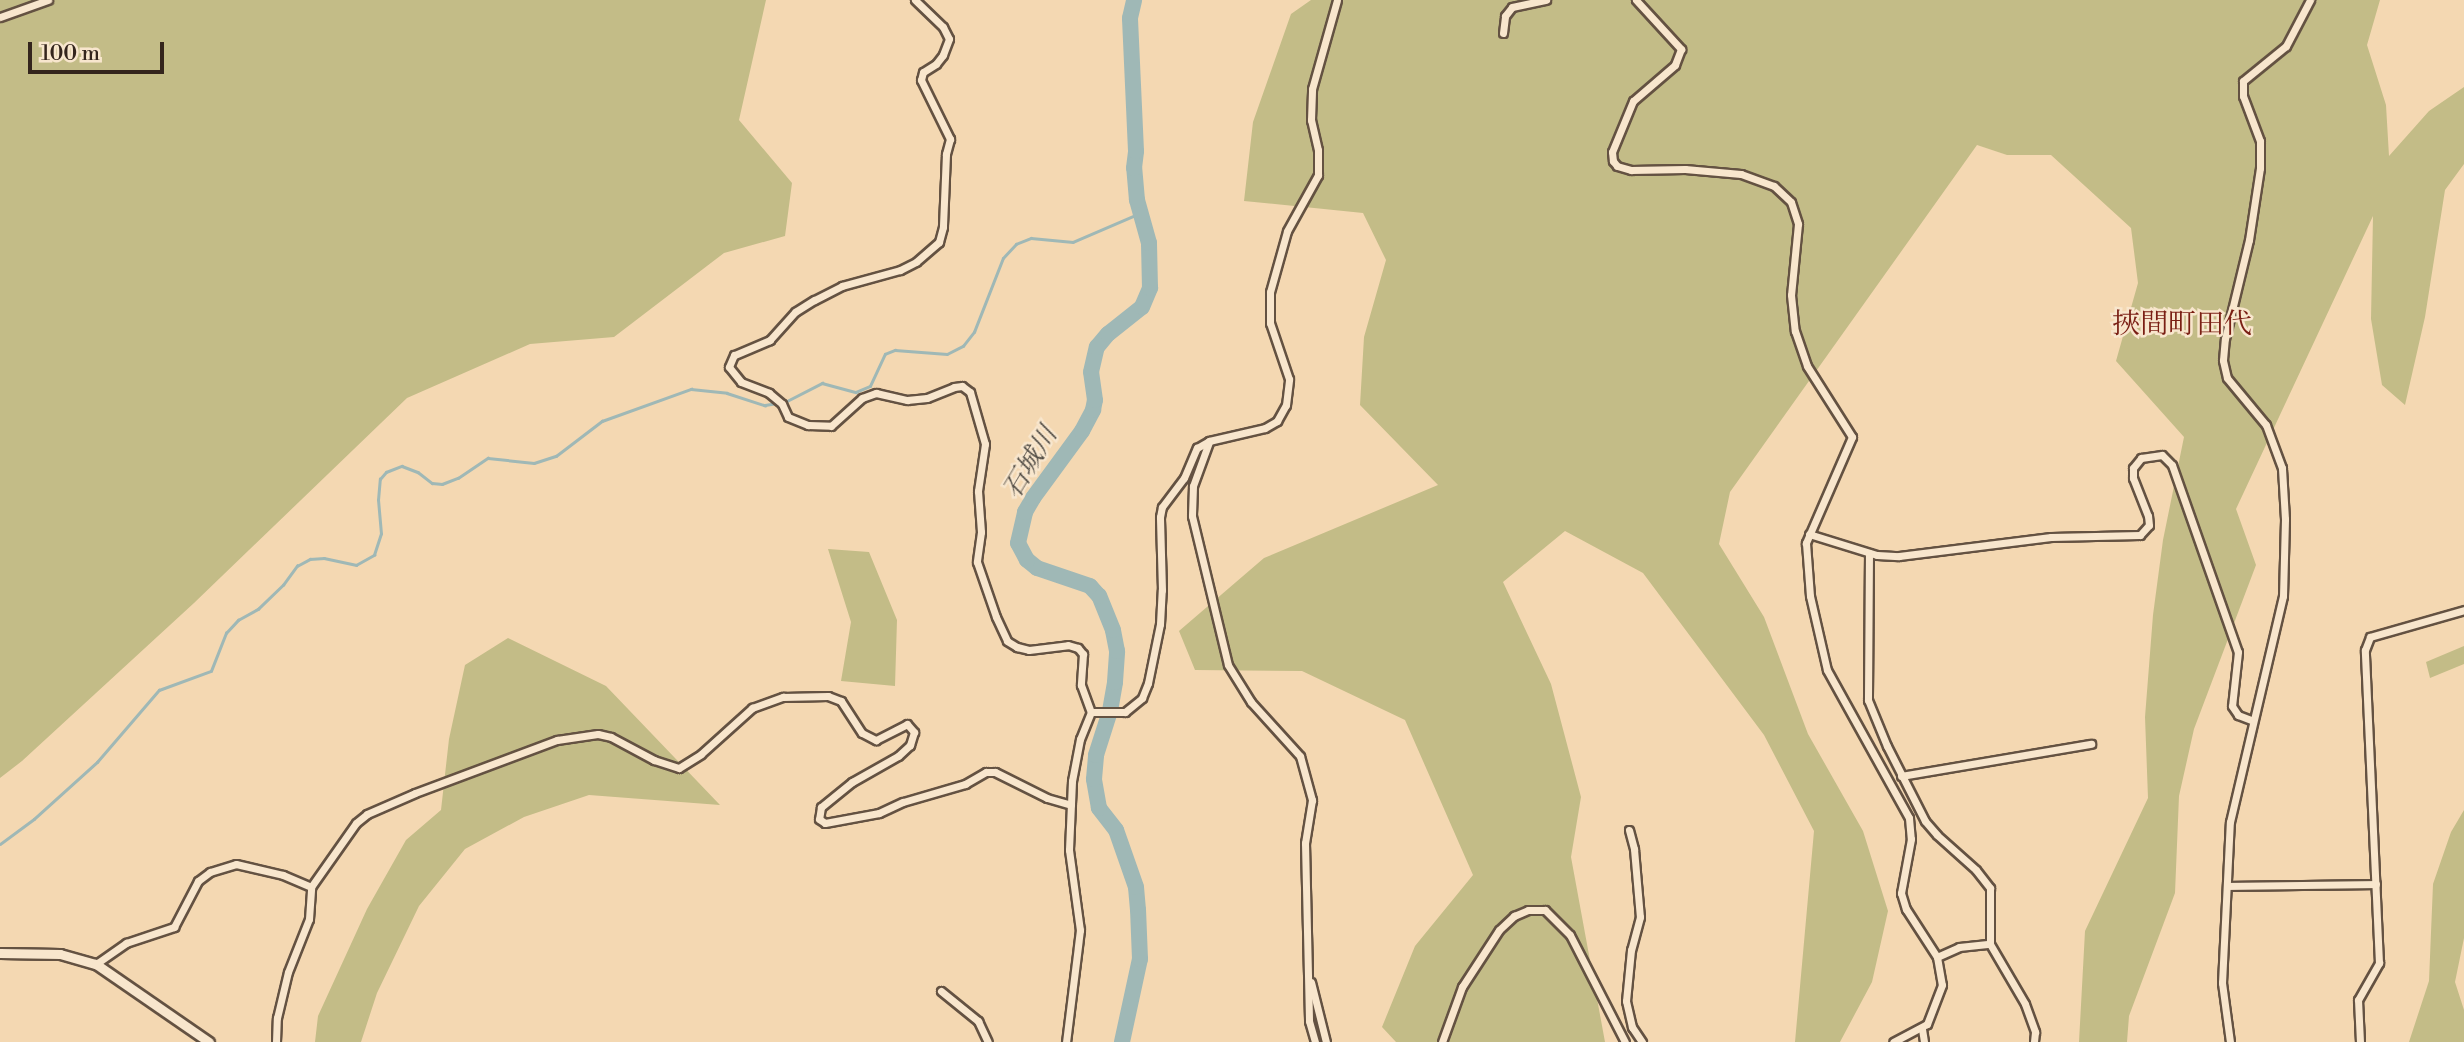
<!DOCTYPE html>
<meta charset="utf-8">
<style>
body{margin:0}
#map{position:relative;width:2464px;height:1042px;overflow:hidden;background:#f4d8b2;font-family:"Libre Bodoni","Noto Serif JP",serif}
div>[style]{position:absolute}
.green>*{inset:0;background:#c3bc87}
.stream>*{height:2.5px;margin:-1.25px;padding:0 1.25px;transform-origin:1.25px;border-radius:1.25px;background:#9fb8b6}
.river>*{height:16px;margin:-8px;padding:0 8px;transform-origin:8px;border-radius:8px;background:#9fb8b6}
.roads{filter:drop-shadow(2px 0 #645242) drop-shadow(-2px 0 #645242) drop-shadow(0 2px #645242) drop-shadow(0 -2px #645242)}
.minor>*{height:7px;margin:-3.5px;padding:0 3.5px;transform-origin:3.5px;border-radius:3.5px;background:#f8e6cd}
.tertiary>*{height:9px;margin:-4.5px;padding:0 4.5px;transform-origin:4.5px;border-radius:4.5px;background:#f8e6cd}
span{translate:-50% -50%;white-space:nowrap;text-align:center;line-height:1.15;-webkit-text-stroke:5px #f8e6cd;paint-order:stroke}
.water-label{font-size:26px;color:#4f4a43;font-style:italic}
.quarter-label{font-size:28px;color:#7a1f14}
.scale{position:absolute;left:28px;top:42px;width:136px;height:32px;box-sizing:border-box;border:4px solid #34251d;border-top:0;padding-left:9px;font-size:21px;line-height:24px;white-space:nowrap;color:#34251d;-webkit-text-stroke:5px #f8e6cd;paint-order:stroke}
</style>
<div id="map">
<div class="green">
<i style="clip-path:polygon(0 0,766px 0,739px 120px,792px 183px,785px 236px,724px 253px,614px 337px,530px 344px,407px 398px,194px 603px,22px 761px,0 778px)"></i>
<i style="clip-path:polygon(1311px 0,2380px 0,2367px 45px,2386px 105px,2389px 156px,2429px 111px,2464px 87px,2464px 164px,2445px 190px,2425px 317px,2405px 405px,2382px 385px,2371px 319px,2373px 216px,2236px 509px,2256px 565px,2194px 729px,2179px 796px,2175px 893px,2129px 1016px,2127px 1042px,2079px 1042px,2085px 931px,2148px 798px,2145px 717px,2153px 615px,2163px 540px,2184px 437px,2116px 361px,2138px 283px,2131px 228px,2051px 155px,2007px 155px,1977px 145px,1730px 492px,1719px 544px,1764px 617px,1808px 734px,1863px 831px,1888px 911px,1872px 982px,1840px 1042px,1795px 1042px,1814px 831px,1764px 735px,1643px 573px,1565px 531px,1503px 582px,1551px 684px,1581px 797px,1571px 857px,1605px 1042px,1396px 1042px,1382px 1027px,1415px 946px,1473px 875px,1405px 720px,1302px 671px,1195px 670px,1179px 631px,1264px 558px,1438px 485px,1360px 405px,1364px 337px,1386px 260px,1363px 213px,1244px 201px,1253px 122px,1291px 14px)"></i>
<i style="clip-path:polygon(828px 549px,869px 552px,897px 620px,895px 686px,841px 681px,851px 622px)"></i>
<i style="clip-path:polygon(508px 638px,606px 686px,720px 805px,589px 795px,524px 817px,465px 849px,419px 906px,377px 993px,361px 1042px,315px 1042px,318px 1016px,367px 909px,406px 840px,441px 810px,449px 739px,465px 665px)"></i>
<i style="clip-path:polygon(2464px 646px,2464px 664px,2430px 678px,2426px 662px)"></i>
<i style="clip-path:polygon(2464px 810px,2464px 938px,2455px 982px,2464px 1010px,2464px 1042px,2409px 1042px,2429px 981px,2433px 884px,2451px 832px)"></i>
</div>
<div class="stream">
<i style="left:0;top:844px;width:42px;rotate:-36.3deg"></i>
<i style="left:34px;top:819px;width:85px;rotate:-42.1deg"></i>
<i style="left:97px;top:762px;width:95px;rotate:-49.3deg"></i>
<i style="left:159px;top:690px;width:55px;rotate:-20.1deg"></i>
<i style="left:211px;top:671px;width:41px;rotate:-68.5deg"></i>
<i style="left:226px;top:633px;width:18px;rotate:-47deg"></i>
<i style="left:238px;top:620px;width:23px;rotate:-29deg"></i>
<i style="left:258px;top:609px;width:35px;rotate:-44deg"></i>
<i style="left:283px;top:585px;width:24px;rotate:-54deg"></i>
<i style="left:297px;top:566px;width:15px;rotate:-28deg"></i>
<i style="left:310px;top:559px;width:14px;rotate:-4deg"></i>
<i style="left:324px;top:558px;width:33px;rotate:12deg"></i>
<i style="left:356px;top:565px;width:21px;rotate:-29deg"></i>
<i style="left:374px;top:555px;width:22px;rotate:-72deg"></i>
<i style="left:381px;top:534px;width:34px;rotate:-95deg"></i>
<i style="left:378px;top:500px;width:21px;rotate:-85deg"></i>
<i style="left:380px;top:479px;width:9px;rotate:-49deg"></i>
<i style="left:386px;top:472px;width:17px;rotate:-21deg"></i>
<i style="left:402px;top:466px;width:17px;rotate:21deg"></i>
<i style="left:418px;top:472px;width:18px;rotate:38deg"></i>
<i style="left:432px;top:483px;width:10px;rotate:6deg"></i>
<i style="left:442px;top:484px;width:17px;rotate:-21deg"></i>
<i style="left:458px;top:478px;width:36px;rotate:-34deg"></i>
<i style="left:488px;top:458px;width:46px;rotate:6.2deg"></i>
<i style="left:534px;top:463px;width:23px;rotate:-18deg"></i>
<i style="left:556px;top:456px;width:58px;rotate:-37.3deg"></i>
<i style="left:602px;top:421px;width:95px;rotate:-19.8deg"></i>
<i style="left:691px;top:389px;width:36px;rotate:6deg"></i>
<i style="left:727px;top:393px;width:40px;rotate:18deg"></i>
<i style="left:765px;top:405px;width:20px;rotate:-9deg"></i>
<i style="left:785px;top:402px;width:42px;rotate:-27.2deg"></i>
<i style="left:822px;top:383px;width:35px;rotate:15deg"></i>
<i style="left:856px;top:392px;width:15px;rotate:-23deg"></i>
<i style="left:870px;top:386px;width:35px;rotate:-65deg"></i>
<i style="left:885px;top:354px;width:11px;rotate:-22deg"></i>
<i style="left:895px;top:350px;width:52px;rotate:4.4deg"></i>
<i style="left:947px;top:354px;width:18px;rotate:-27deg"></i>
<i style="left:963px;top:346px;width:18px;rotate:-52deg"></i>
<i style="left:974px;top:332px;width:79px;rotate:-68.6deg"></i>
<i style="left:1003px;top:258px;width:19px;rotate:-47deg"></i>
<i style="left:1016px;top:244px;width:16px;rotate:-22deg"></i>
<i style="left:1031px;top:238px;width:42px;rotate:5.4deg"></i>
<i style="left:1073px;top:242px;width:73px;rotate:-23.4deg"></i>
</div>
<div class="river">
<i style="left:1122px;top:1042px;width:85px;rotate:-77.8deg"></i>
<i style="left:1140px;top:959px;width:49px;rotate:-92.3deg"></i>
<i style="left:1138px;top:910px;width:23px;rotate:-95deg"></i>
<i style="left:1136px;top:887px;width:60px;rotate:-109.3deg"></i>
<i style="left:1116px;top:830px;width:28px;rotate:-128deg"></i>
<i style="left:1099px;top:808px;width:29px;rotate:-100deg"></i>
<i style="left:1094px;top:779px;width:24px;rotate:-85deg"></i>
<i style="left:1096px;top:755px;width:46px;rotate:-72.3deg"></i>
<i style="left:1110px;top:711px;width:29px;rotate:-80deg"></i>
<i style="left:1115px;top:682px;width:31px;rotate:-86deg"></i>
<i style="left:1117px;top:651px;width:21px;rotate:-101deg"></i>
<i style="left:1113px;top:630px;width:37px;rotate:-112deg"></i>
<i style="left:1099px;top:596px;width:13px;rotate:-132deg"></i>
<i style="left:1090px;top:586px;width:56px;rotate:-161.2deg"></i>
<i style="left:1037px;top:568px;width:13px;rotate:-141deg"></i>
<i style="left:1027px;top:560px;width:19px;rotate:-118deg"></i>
<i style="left:1018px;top:543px;width:32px;rotate:-77deg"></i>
<i style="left:1025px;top:512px;width:16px;rotate:-60deg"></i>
<i style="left:1033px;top:498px;width:83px;rotate:-53.8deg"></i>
<i style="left:1082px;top:431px;width:24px;rotate:-62deg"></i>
<i style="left:1093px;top:410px;width:10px;rotate:-79deg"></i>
<i style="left:1095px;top:400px;width:28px;rotate:-98deg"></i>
<i style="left:1091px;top:372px;width:26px;rotate:-77deg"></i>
<i style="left:1097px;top:347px;width:17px;rotate:-50deg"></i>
<i style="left:1108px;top:334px;width:43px;rotate:-38.5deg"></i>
<i style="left:1142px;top:307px;width:21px;rotate:-67deg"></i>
<i style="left:1150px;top:288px;width:45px;rotate:-91.3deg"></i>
<i style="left:1149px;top:243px;width:45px;rotate:-105.6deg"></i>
<i style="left:1137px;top:200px;width:32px;rotate:-95deg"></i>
<i style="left:1134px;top:168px;width:17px;rotate:-83deg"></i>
<i style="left:1136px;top:151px;width:133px;rotate:-92.6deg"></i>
<i style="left:1130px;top:18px;width:18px;rotate:-77deg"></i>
</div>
<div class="roads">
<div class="minor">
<i style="left:915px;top:0;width:39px;rotate:44deg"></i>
<i style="left:943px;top:27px;width:13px;rotate:63deg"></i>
<i style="left:949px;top:39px;width:17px;rotate:111deg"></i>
<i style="left:943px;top:55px;width:11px;rotate:128deg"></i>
<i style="left:936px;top:64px;width:15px;rotate:148deg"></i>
<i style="left:923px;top:72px;width:8px;rotate:104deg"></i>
<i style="left:921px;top:80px;width:66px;rotate:63.8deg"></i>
<i style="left:950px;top:139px;width:16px;rotate:105deg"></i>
<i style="left:946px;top:154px;width:73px;rotate:92.4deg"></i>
<i style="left:943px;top:227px;width:16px;rotate:105deg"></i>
<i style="left:939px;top:242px;width:30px;rotate:139deg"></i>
<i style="left:916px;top:262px;width:18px;rotate:153deg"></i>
<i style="left:900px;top:270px;width:60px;rotate:164.6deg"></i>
<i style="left:842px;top:286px;width:31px;rotate:153deg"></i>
<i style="left:814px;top:300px;width:22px;rotate:148deg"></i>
<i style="left:795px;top:312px;width:38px;rotate:132deg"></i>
<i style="left:770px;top:340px;width:39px;rotate:157deg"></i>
<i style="left:734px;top:355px;width:13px;rotate:113deg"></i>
<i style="left:729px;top:367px;width:19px;rotate:51deg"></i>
<i style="left:741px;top:382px;width:30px;rotate:21deg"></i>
<i style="left:769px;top:393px;width:17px;rotate:40deg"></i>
<i style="left:782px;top:404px;width:14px;rotate:65deg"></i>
<i style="left:788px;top:417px;width:22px;rotate:22deg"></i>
<i style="left:808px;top:425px;width:23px;rotate:2deg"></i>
<i style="left:831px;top:426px;width:42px;rotate:-42.1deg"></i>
<i style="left:862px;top:398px;width:15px;rotate:-20deg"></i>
<i style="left:876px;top:393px;width:32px;rotate:13deg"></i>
<i style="left:907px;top:400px;width:20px;rotate:-6deg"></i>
<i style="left:927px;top:398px;width:29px;rotate:-22deg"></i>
<i style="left:954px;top:387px;width:8px;rotate:-7deg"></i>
<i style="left:962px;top:386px;width:10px;rotate:37deg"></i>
<i style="left:970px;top:392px;width:54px;rotate:73.9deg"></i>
<i style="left:985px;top:444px;width:48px;rotate:98.5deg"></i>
<i style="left:978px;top:491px;width:41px;rotate:85.8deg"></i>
<i style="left:981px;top:532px;width:30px;rotate:98deg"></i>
<i style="left:977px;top:562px;width:58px;rotate:70.9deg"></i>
<i style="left:996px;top:617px;width:26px;rotate:65deg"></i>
<i style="left:1007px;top:641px;width:12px;rotate:31deg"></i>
<i style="left:1017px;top:647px;width:12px;rotate:14deg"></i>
<i style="left:1029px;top:650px;width:39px;rotate:-7deg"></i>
<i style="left:1068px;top:645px;width:10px;rotate:17deg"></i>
<i style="left:1078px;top:648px;width:8px;rotate:50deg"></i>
<i style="left:1083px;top:654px;width:31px;rotate:94deg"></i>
<i style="left:1081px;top:685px;width:29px;rotate:70deg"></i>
<i style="left:1091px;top:712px;width:29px;rotate:112deg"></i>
<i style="left:1080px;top:739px;width:43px;rotate:100.8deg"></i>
<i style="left:1072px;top:781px;width:69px;rotate:92.5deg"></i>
<i style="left:1069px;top:850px;width:81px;rotate:82.2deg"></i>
<i style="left:1080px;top:930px;width:113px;rotate:97.1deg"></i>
<i style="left:1636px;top:0;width:67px;rotate:47.4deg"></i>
<i style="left:1681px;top:49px;width:17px;rotate:111deg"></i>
<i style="left:1675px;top:65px;width:55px;rotate:139.4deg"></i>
<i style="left:1633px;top:101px;width:55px;rotate:112.4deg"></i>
<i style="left:1612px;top:152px;width:9px;rotate:84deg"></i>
<i style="left:1613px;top:161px;width:6px;rotate:51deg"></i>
<i style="left:1617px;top:166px;width:15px;rotate:16deg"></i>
<i style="left:1631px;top:170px;width:54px;rotate:-1.1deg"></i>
<i style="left:1685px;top:169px;width:56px;rotate:5.1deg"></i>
<i style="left:1741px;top:174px;width:35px;rotate:20deg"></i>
<i style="left:1774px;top:186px;width:23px;rotate:43deg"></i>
<i style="left:1791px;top:202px;width:23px;rotate:72deg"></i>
<i style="left:1798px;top:224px;width:71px;rotate:95.6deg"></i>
<i style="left:1791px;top:295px;width:36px;rotate:84deg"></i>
<i style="left:1795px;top:331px;width:37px;rotate:71deg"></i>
<i style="left:1807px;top:366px;width:84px;rotate:57.6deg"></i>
<i style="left:1852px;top:437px;width:116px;rotate:113.5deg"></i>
<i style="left:1806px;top:543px;width:53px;rotate:85.7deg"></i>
<i style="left:1810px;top:596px;width:76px;rotate:77.1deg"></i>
<i style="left:1827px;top:670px;width:169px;rotate:61deg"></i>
<i style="left:1909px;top:818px;width:21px;rotate:85deg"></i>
<i style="left:1911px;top:839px;width:55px;rotate:100.5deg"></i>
<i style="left:1901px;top:893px;width:17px;rotate:73deg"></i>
<i style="left:1906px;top:909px;width:57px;rotate:57.1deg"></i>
<i style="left:1937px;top:957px;width:28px;rotate:80deg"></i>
<i style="left:1942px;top:985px;width:42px;rotate:111deg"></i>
<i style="left:1927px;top:1024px;width:38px;rotate:152deg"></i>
<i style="left:0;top:17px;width:51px;rotate:-19.5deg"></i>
<i style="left:1503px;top:33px;width:17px;rotate:-83deg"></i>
<i style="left:1505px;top:16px;width:11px;rotate:-52deg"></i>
<i style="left:1512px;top:7px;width:35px;rotate:-12deg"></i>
<i style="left:1209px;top:442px;width:47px;rotate:110deg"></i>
<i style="left:1193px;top:486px;width:30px;rotate:92deg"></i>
<i style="left:1192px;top:516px;width:153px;rotate:76.4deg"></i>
<i style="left:1228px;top:665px;width:44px;rotate:58.1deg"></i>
<i style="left:1251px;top:702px;width:73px;rotate:47.8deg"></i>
<i style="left:1300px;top:756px;width:46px;rotate:74.7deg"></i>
<i style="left:1312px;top:800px;width:44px;rotate:99.2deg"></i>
<i style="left:1305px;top:843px;width:178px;rotate:88.7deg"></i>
<i style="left:1309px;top:1021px;width:22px;rotate:74deg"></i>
<i style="left:1809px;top:534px;width:71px;rotate:17.2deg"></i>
<i style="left:1877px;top:555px;width:22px;rotate:3deg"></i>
<i style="left:1899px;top:556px;width:153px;rotate:-7.1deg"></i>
<i style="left:2051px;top:537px;width:89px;rotate:-1.3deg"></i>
<i style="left:2140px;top:535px;width:13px;rotate:-48deg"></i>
<i style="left:2149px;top:525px;width:9px;rotate:-96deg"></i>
<i style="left:2148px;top:516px;width:41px;rotate:-111.5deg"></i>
<i style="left:2133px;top:478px;width:10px;rotate:-90deg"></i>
<i style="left:2133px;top:468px;width:13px;rotate:-51deg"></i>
<i style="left:2141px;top:458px;width:21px;rotate:-8deg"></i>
<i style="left:2162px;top:455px;width:14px;rotate:45deg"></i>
<i style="left:2172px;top:465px;width:198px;rotate:70.6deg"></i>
<i style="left:2238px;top:652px;width:54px;rotate:96.3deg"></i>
<i style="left:2232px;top:706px;width:11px;rotate:56deg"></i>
<i style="left:2238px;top:715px;width:14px;rotate:21deg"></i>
<i style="left:1869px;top:553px;width:147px;rotate:90.4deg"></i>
<i style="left:1868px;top:700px;width:50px;rotate:67.6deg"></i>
<i style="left:1887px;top:746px;width:84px;rotate:63.1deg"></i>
<i style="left:1925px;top:821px;width:18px;rotate:49deg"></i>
<i style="left:1937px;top:835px;width:52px;rotate:41.9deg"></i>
<i style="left:1976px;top:870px;width:23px;rotate:52deg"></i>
<i style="left:1990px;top:888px;width:56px;rotate:90deg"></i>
<i style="left:1990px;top:944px;width:69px;rotate:59.7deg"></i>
<i style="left:2025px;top:1004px;width:30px;rotate:70deg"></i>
<i style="left:2035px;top:1032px;width:10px;rotate:96deg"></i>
<i style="left:1091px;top:712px;width:34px"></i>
<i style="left:1125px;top:712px;width:22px;rotate:-39deg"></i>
<i style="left:1142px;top:698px;width:16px;rotate:-68deg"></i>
<i style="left:1148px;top:683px;width:60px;rotate:-78.5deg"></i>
<i style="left:1160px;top:624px;width:34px;rotate:-87deg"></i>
<i style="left:1162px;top:590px;width:73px;rotate:-91.6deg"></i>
<i style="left:1160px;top:517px;width:10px;rotate:-79deg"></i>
<i style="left:1162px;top:507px;width:36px;rotate:-53deg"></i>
<i style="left:1184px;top:478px;width:33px;rotate:-67deg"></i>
<i style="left:1197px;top:448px;width:14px;rotate:-30deg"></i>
<i style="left:1209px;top:441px;width:57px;rotate:-13.1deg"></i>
<i style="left:1265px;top:428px;width:14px;rotate:-30deg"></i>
<i style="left:1277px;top:421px;width:18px;rotate:-61deg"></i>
<i style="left:1286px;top:405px;width:26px;rotate:-83deg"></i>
<i style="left:1289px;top:379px;width:59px;rotate:-108.7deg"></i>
<i style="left:1270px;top:323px;width:31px;rotate:-90deg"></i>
<i style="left:1270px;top:292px;width:63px;rotate:-74.4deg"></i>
<i style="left:1287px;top:231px;width:64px;rotate:-61deg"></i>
<i style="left:1318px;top:175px;width:25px;rotate:-90deg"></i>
<i style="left:1318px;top:150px;width:31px;rotate:-103deg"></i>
<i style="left:1311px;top:120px;width:31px;rotate:-88deg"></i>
<i style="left:1312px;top:89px;width:92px;rotate:-74.3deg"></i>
<i style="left:1901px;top:776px;width:193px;rotate:-9.6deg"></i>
<i style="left:1629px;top:830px;width:20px;rotate:75deg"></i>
<i style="left:1634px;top:849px;width:68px;rotate:85deg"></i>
<i style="left:1640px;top:917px;width:34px;rotate:105deg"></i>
<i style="left:1631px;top:950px;width:51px;rotate:95.6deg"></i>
<i style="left:1626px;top:1001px;width:27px;rotate:77deg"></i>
<i style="left:1632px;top:1027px;width:18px;rotate:56deg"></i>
<i style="left:2228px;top:886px;width:148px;rotate:-0.8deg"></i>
<i style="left:1937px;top:957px;width:24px;rotate:-24deg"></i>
<i style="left:1959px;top:947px;width:31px;rotate:-6deg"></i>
<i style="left:96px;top:964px;width:37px;rotate:-35deg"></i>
<i style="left:126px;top:943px;width:51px;rotate:-18.4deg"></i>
<i style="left:174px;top:927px;width:52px;rotate:-62.4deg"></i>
<i style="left:198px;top:881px;width:15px;rotate:-37deg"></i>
<i style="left:210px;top:872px;width:27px;rotate:-17deg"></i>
<i style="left:236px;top:864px;width:48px;rotate:13.2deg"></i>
<i style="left:283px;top:875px;width:30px;rotate:23deg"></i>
<i style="left:1311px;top:982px;width:62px;rotate:76deg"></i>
<i style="left:941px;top:991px;width:48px;rotate:39deg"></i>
<i style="left:978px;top:1021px;width:23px;rotate:65deg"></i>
<i style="left:1922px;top:1029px;width:13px;rotate:81deg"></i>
<i style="left:276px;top:1042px;width:24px;rotate:-88deg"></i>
<i style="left:277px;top:1018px;width:47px;rotate:-76.6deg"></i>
<i style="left:288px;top:972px;width:57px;rotate:-68.4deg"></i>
<i style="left:309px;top:919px;width:32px;rotate:-86deg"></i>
<i style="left:311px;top:887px;width:78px;rotate:-54.9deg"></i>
<i style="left:356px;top:823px;width:14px;rotate:-39deg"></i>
<i style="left:367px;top:814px;width:52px;rotate:-23.6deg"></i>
<i style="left:415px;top:793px;width:152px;rotate:-20.5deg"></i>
<i style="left:557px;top:740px;width:41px;rotate:-8.3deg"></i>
<i style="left:598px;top:734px;width:13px;rotate:13deg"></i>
<i style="left:611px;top:737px;width:49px;rotate:28.1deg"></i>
<i style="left:654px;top:760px;width:26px;rotate:18deg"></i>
<i style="left:679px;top:768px;width:26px;rotate:-32deg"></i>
<i style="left:701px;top:754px;width:69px;rotate:-42deg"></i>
<i style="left:752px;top:708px;width:33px;rotate:-20deg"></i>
<i style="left:783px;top:697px;width:45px;rotate:-1.3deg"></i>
<i style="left:828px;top:696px;width:14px;rotate:21deg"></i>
<i style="left:841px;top:701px;width:38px;rotate:57deg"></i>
<i style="left:862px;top:733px;width:16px;rotate:27deg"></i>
<i style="left:876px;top:740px;width:35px;rotate:-27deg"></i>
<i style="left:907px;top:724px;width:11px;rotate:49deg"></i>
<i style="left:914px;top:732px;width:14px;rotate:107deg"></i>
<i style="left:910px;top:745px;width:16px;rotate:137deg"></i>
<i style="left:898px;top:756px;width:53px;rotate:150.5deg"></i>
<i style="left:852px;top:782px;width:40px;rotate:141deg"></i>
<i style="left:821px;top:807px;width:12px;rotate:99deg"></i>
<i style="left:819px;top:819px;width:7px;rotate:34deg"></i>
<i style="left:825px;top:823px;width:55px;rotate:-10.5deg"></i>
<i style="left:879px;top:813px;width:26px;rotate:-25deg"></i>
<i style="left:903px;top:802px;width:65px;rotate:-16.2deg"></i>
<i style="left:965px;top:784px;width:24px;rotate:-30deg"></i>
<i style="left:986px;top:772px;width:9px"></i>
<i style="left:995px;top:772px;width:58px;rotate:26.6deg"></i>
<i style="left:1047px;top:798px;width:25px;rotate:16deg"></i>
<i style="left:1442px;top:1042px;width:59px;rotate:-70deg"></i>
<i style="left:1462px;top:987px;width:68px;rotate:-57deg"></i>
<i style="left:1499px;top:930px;width:21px;rotate:-43deg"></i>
<i style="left:1514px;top:916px;width:15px;rotate:-23deg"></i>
<i style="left:1528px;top:910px;width:17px"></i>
<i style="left:1545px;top:910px;width:35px;rotate:45deg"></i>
<i style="left:1570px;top:935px;width:120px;rotate:62.8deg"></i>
<i style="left:2230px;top:1042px;width:60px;rotate:-97.7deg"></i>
<i style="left:2222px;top:983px;width:161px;rotate:-87.2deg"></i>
<i style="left:2230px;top:822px;width:232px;rotate:-76.8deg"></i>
<i style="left:2283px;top:596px;width:77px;rotate:-88.5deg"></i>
<i style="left:2285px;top:519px;width:51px;rotate:-93.4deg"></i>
<i style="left:2282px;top:468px;width:46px;rotate:-110.4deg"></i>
<i style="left:2266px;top:425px;width:61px;rotate:-129.7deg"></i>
<i style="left:2227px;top:378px;width:18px;rotate:-103deg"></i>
<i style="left:2223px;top:360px;width:21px;rotate:-85deg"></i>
<i style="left:2225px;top:339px;width:102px;rotate:-76.4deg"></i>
<i style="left:2249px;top:240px;width:73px;rotate:-81.3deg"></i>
<i style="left:2260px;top:168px;width:27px;rotate:-90deg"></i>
<i style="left:2260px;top:141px;width:48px;rotate:-110.7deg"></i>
<i style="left:2243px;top:96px;width:15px;rotate:-90deg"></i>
<i style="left:2243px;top:81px;width:55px;rotate:-39.1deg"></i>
<i style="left:2286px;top:46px;width:52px;rotate:-62.4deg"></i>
<i style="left:2360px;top:1042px;width:42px;rotate:-92.7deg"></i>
<i style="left:2358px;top:1000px;width:43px;rotate:-60.4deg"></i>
<i style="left:2379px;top:963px;width:313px;rotate:-92.6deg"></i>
<i style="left:2365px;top:650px;width:14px;rotate:-69deg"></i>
<i style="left:2370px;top:637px;width:98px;rotate:-16deg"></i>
</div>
<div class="tertiary">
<i style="left:0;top:953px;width:60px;rotate:1deg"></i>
<i style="left:60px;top:954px;width:37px;rotate:16deg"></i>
<i style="left:96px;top:964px;width:137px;rotate:34.6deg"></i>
</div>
</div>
<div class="water-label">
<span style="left:1031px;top:463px;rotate:-59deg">石城川</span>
</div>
<div class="quarter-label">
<span style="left:2182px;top:325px">挾間町田代</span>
</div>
<div class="scale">100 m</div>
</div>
